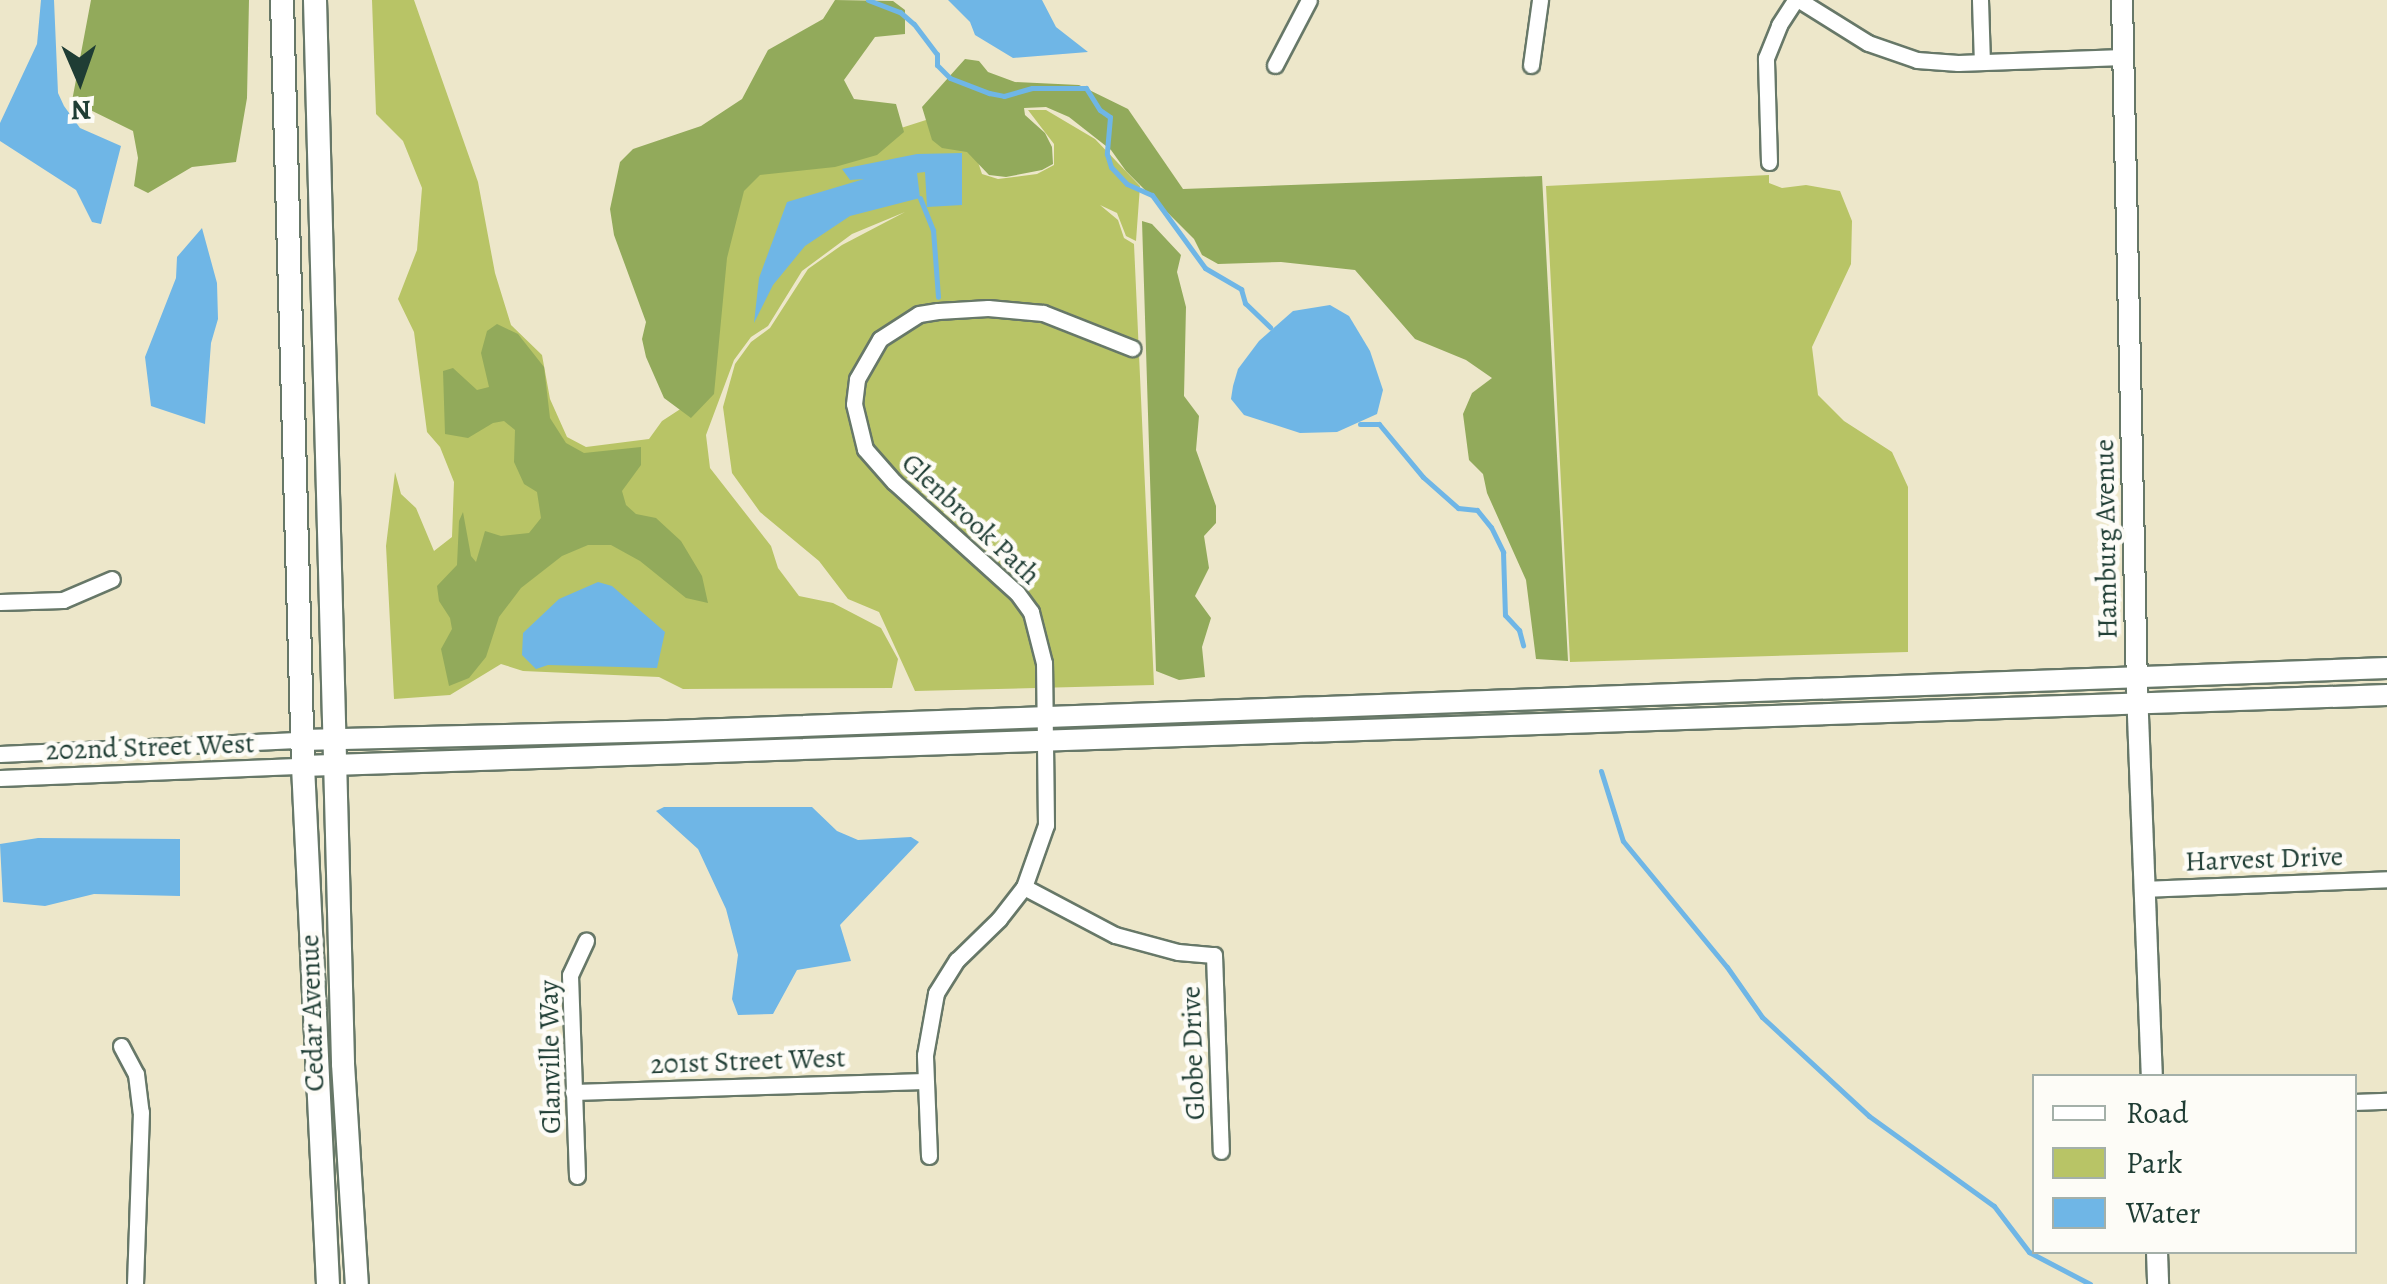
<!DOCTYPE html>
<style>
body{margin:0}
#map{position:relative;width:2387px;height:1284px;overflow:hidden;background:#ede7ca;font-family:Alegreya,serif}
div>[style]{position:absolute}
.green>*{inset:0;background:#b8c466}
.forest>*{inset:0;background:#92aa5b}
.water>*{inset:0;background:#6fb6e6}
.stream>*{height:5px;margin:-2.5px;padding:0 2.5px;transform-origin:2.5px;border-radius:2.5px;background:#6fb6e6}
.roads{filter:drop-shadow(2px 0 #677868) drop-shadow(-2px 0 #677868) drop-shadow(0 2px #677868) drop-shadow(0 -2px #677868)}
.street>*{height:15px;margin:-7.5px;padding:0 7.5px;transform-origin:7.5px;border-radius:7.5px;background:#fff}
.secondary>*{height:20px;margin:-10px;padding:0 10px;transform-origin:10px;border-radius:10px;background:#fff}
.primary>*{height:22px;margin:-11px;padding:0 11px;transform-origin:11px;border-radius:11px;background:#fff}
span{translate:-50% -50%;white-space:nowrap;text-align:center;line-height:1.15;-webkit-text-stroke:9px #fdfcf7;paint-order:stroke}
.street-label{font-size:28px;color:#1f3d34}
.legend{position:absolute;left:2032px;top:1074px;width:325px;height:180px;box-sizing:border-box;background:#fdfcf7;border:2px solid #a4b0a9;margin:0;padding:12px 18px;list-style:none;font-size:30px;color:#1f3d34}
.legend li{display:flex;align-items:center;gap:20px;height:50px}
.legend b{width:50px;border:2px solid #a4b0a9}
.north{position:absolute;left:30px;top:30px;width:100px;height:100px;-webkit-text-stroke:8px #fdfcf7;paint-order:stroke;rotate:178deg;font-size:28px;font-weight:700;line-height:40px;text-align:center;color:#1f3d34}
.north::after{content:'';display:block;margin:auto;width:35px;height:45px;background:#1f3d34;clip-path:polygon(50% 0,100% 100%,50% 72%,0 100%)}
</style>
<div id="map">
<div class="green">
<i style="clip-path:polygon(372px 0,414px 0,478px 182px,495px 273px,511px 325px,542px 355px,550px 399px,567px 437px,586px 447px,649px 439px,662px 421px,685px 406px,732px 212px,748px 177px,926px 120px,972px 144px,982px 174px,998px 179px,1037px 174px,1054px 165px,1054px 144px,1028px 110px,1046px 110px,1095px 139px,1140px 186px,1136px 241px,1126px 236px,1117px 213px,1100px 205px,1118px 220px,1124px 238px,1134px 244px,1154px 685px,915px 691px,879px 612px,848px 599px,819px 561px,760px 512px,732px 473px,723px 407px,735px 364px,751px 342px,770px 328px,808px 269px,842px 245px,905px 212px,852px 234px,802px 271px,768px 326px,751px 337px,734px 360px,706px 435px,710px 468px,771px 546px,778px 568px,799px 596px,833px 603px,881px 628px,898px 659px,892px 688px,683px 689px,659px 677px,523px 671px,501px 664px,450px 695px,394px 699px,386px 546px,395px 472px,401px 494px,416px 508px,434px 551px,452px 537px,454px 482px,440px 447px,427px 432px,414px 332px,398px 299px,417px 250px,422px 188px,403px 141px,376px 114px)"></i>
<i style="clip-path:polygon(1769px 175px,1769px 183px,1782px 188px,1806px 185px,1840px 191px,1852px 221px,1851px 264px,1812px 347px,1818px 395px,1844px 421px,1892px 452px,1908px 487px,1908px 652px,1570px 662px,1546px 186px)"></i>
</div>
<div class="forest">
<i style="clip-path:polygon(91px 0,249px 0,247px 98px,236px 162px,192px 167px,148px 193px,134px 186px,138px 158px,133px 131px,72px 101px)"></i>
<i style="clip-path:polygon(835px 0,893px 1px,905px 10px,905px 34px,875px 37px,844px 80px,854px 99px,896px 104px,904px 132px,877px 155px,835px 167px,760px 175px,744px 191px,727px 258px,714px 394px,691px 418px,664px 398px,646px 357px,642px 339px,646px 322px,614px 235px,610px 209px,620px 162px,633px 149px,701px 126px,742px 99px,768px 50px,823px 19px)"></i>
<i style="clip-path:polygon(965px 59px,979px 61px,988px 72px,1015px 82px,1079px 85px,1128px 109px,1183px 189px,1542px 176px,1568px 661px,1536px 659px,1526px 580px,1487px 493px,1483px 474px,1469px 460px,1463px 414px,1472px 393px,1492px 378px,1466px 360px,1415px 339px,1355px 270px,1281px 262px,1218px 264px,1202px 255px,1194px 239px,1126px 171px,1111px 150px,1069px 117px,1046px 107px,1024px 108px,1025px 115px,1045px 133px,1052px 147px,1053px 164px,1042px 170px,1006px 177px,989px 175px,967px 152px,942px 148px,932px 140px,922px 107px)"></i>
<i style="clip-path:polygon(1142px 221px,1152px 224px,1181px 255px,1177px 272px,1186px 307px,1184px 396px,1199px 416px,1196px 450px,1216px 506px,1216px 523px,1204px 536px,1209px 568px,1195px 596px,1211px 618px,1202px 647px,1205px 677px,1179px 680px,1156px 671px)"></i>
<i style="clip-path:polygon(497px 324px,518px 334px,544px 367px,550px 418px,566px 443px,584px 453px,641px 447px,641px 465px,622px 491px,626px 505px,636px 514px,656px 518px,681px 541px,702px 576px,708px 603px,686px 598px,640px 561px,611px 545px,588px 545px,562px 556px,521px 588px,499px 617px,486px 657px,469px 678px,449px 686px,441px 649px,452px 629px,450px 618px,439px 601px,437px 586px,457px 565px,459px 521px,463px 512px,471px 556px,476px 562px,485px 531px,501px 536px,529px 533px,541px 518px,537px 492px,524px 484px,514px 462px,515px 430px,504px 421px,493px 423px,468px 438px,445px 434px,443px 371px,453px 368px,477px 390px,489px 387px,481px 353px,487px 331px)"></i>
</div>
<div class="water">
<i style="clip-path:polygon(41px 0,54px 0,58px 93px,64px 106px,80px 128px,121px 146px,101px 224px,92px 222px,76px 190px,0 141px,0 123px,37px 44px)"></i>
<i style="clip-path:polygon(948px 0,1042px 0,1056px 27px,1088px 52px,1013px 58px,975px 35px,970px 22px)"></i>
<i style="clip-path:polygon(962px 153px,962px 205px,927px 207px,925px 172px,917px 173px,920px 198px,850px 216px,805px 246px,773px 285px,754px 323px,759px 278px,787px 202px,864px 179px,850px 180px,842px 169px,917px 154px)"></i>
<i style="clip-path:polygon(202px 228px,217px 283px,218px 319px,211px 343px,205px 424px,151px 406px,145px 357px,176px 278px,177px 257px)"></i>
<i style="clip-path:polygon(1330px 305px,1349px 316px,1370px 351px,1383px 390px,1377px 414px,1337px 432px,1300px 433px,1244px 415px,1231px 399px,1233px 386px,1238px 369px,1259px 341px,1293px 311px)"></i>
<i style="clip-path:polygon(598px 582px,612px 586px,665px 632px,657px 668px,548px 665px,536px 669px,522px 655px,523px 633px,559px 599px)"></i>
<i style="clip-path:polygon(664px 807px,812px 807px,837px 831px,858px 840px,911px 837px,919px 842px,840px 925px,851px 961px,797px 970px,773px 1014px,738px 1015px,732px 999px,738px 955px,726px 909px,698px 849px,656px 811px)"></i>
<i style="clip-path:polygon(38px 838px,180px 839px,180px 896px,94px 894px,45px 906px,3px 902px,0 844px)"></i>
</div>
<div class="stream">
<i style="left:868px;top:0;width:34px;rotate:21deg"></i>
<i style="left:900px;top:12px;width:18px;rotate:41deg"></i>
<i style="left:914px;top:24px;width:38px;rotate:53deg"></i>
<i style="left:937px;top:54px;width:11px;rotate:90deg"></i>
<i style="left:937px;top:65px;width:18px;rotate:45deg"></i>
<i style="left:950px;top:78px;width:42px;rotate:21deg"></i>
<i style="left:989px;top:93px;width:15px;rotate:11deg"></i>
<i style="left:1004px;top:96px;width:29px;rotate:-16deg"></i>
<i style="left:1032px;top:88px;width:54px"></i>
<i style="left:1086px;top:88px;width:26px;rotate:58deg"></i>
<i style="left:1100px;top:110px;width:12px;rotate:35deg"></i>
<i style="left:1110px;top:117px;width:37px;rotate:95deg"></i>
<i style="left:1107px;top:154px;width:14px;rotate:73deg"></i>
<i style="left:1111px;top:167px;width:23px;rotate:47deg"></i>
<i style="left:1127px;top:184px;width:27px;rotate:24deg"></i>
<i style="left:1152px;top:195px;width:90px;rotate:54deg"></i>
<i style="left:1205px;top:268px;width:42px;rotate:30.3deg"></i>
<i style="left:1241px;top:289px;width:15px;rotate:74deg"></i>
<i style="left:1245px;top:303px;width:35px;rotate:44deg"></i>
<i style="left:920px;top:198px;width:35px;rotate:68deg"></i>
<i style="left:933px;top:230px;width:67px;rotate:85.7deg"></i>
<i style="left:1360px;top:424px;width:19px"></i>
<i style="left:1379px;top:424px;width:69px;rotate:50.3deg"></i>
<i style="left:1423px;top:477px;width:47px;rotate:41.5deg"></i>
<i style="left:1458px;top:508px;width:19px;rotate:6deg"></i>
<i style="left:1477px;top:510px;width:22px;rotate:51deg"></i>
<i style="left:1491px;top:527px;width:28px;rotate:64deg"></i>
<i style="left:1503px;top:552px;width:63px;rotate:88.2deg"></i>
<i style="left:1505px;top:615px;width:21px;rotate:47deg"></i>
<i style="left:1519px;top:630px;width:16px;rotate:75deg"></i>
<i style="left:1601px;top:771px;width:73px;rotate:72.6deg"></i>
<i style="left:1623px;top:841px;width:163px;rotate:50.5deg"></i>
<i style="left:1727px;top:967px;width:61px;rotate:55deg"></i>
<i style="left:1762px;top:1017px;width:146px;rotate:42.8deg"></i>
<i style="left:1869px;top:1116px;width:154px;rotate:35.8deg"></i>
<i style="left:1994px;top:1206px;width:58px;rotate:52.7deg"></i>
<i style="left:2029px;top:1252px;width:69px;rotate:27.7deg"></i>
</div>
<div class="roads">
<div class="street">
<i style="left:1799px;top:0;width:81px;rotate:31.9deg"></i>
<i style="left:1868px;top:43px;width:52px;rotate:19.1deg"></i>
<i style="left:1917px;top:60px;width:41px;rotate:4.2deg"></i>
<i style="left:1958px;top:63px;width:165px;rotate:-2.1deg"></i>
<i style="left:1980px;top:0;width:62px;rotate:88.2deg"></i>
<i style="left:1275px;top:65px;width:73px;rotate:-62.4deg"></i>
<i style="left:1531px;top:65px;width:66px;rotate:-82.1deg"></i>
<i style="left:1769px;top:162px;width:104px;rotate:-91.7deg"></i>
<i style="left:1766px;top:58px;width:35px;rotate:-68deg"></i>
<i style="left:1779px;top:25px;width:30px;rotate:-57deg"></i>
<i style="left:0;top:602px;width:63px;rotate:-1.8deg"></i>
<i style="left:63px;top:600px;width:53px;rotate:-23.2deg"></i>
<i style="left:0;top:754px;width:302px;rotate:-2.7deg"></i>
<i style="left:0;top:778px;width:303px;rotate:-2.3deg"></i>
<i style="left:1024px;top:887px;width:103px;rotate:27.8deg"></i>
<i style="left:1115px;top:935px;width:65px;rotate:15.1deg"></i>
<i style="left:1178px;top:952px;width:36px;rotate:5deg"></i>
<i style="left:1214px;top:955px;width:196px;rotate:88deg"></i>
<i style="left:2143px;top:889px;width:244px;rotate:-2.3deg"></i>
<i style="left:121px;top:1046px;width:32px;rotate:62deg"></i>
<i style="left:136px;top:1074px;width:38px;rotate:83deg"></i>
<i style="left:141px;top:1112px;width:172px;rotate:92deg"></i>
<i style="left:573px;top:1092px;width:352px;rotate:-1.8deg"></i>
<i style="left:2354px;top:1102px;width:33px;rotate:-2deg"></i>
<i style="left:929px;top:1156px;width:101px;rotate:-92.3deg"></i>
<i style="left:925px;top:1055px;width:63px;rotate:-79.9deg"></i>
<i style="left:936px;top:993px;width:39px;rotate:-58deg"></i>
<i style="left:957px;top:960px;width:59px;rotate:-44.3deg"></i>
<i style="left:999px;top:919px;width:41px;rotate:-52deg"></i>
<i style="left:1024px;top:887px;width:66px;rotate:-70.5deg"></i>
<i style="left:1046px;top:825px;width:162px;rotate:-90.7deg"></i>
<i style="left:1044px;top:663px;width:53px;rotate:-104.3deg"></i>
<i style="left:1031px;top:612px;width:24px;rotate:-126deg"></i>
<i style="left:1017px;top:593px;width:166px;rotate:-137.9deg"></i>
<i style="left:894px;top:482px;width:44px;rotate:-131.3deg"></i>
<i style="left:865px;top:449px;width:46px;rotate:-103.7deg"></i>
<i style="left:854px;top:404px;width:25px;rotate:-83deg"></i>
<i style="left:857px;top:379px;width:46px;rotate:-60.1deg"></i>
<i style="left:880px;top:339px;width:46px;rotate:-32.7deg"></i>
<i style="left:919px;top:314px;width:19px;rotate:-9deg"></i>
<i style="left:938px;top:311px;width:50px;rotate:-3.4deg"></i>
<i style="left:988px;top:308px;width:55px;rotate:5.2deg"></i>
<i style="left:1043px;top:313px;width:96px;rotate:21.5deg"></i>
<i style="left:577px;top:1176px;width:201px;rotate:-92deg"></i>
<i style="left:570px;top:975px;width:38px;rotate:-65deg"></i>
</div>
<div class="secondary">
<i style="left:2122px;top:0;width:690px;rotate:88.75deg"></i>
<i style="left:2137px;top:690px;width:386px;rotate:87.8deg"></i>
<i style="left:302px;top:740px;width:366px;rotate:-1.4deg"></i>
<i style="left:668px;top:731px;width:1720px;rotate:-2.1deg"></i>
<i style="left:303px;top:766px;width:2085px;rotate:-1.95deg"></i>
<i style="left:2157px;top:1252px;width:32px;rotate:88deg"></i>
</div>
<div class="primary">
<i style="left:282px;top:0;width:766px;rotate:88.43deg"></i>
<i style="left:303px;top:766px;width:519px;rotate:87.24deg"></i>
<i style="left:315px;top:0;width:1064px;rotate:88.49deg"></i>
<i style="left:343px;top:1064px;width:220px;rotate:86.4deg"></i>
</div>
</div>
<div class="street-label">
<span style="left:971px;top:519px;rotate:43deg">Glenbrook Path</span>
<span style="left:2106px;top:539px;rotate:-91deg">Hamburg Avenue</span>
<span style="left:150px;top:747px;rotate:-2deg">202nd Street West</span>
<span style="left:2264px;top:859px;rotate:-2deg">Harvest Drive</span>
<span style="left:312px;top:1013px;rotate:-92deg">Cedar Avenue</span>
<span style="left:1193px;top:1053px;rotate:-92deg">Globe Drive</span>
<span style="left:550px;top:1057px;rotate:-91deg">Glanville Way</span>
<span style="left:748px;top:1061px;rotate:-2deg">201st Street West</span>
</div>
<ul class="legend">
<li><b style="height:12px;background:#fff"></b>Road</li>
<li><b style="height:28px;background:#b8c466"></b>Park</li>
<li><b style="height:28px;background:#6fb6e6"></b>Water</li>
</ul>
<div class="north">N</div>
</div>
